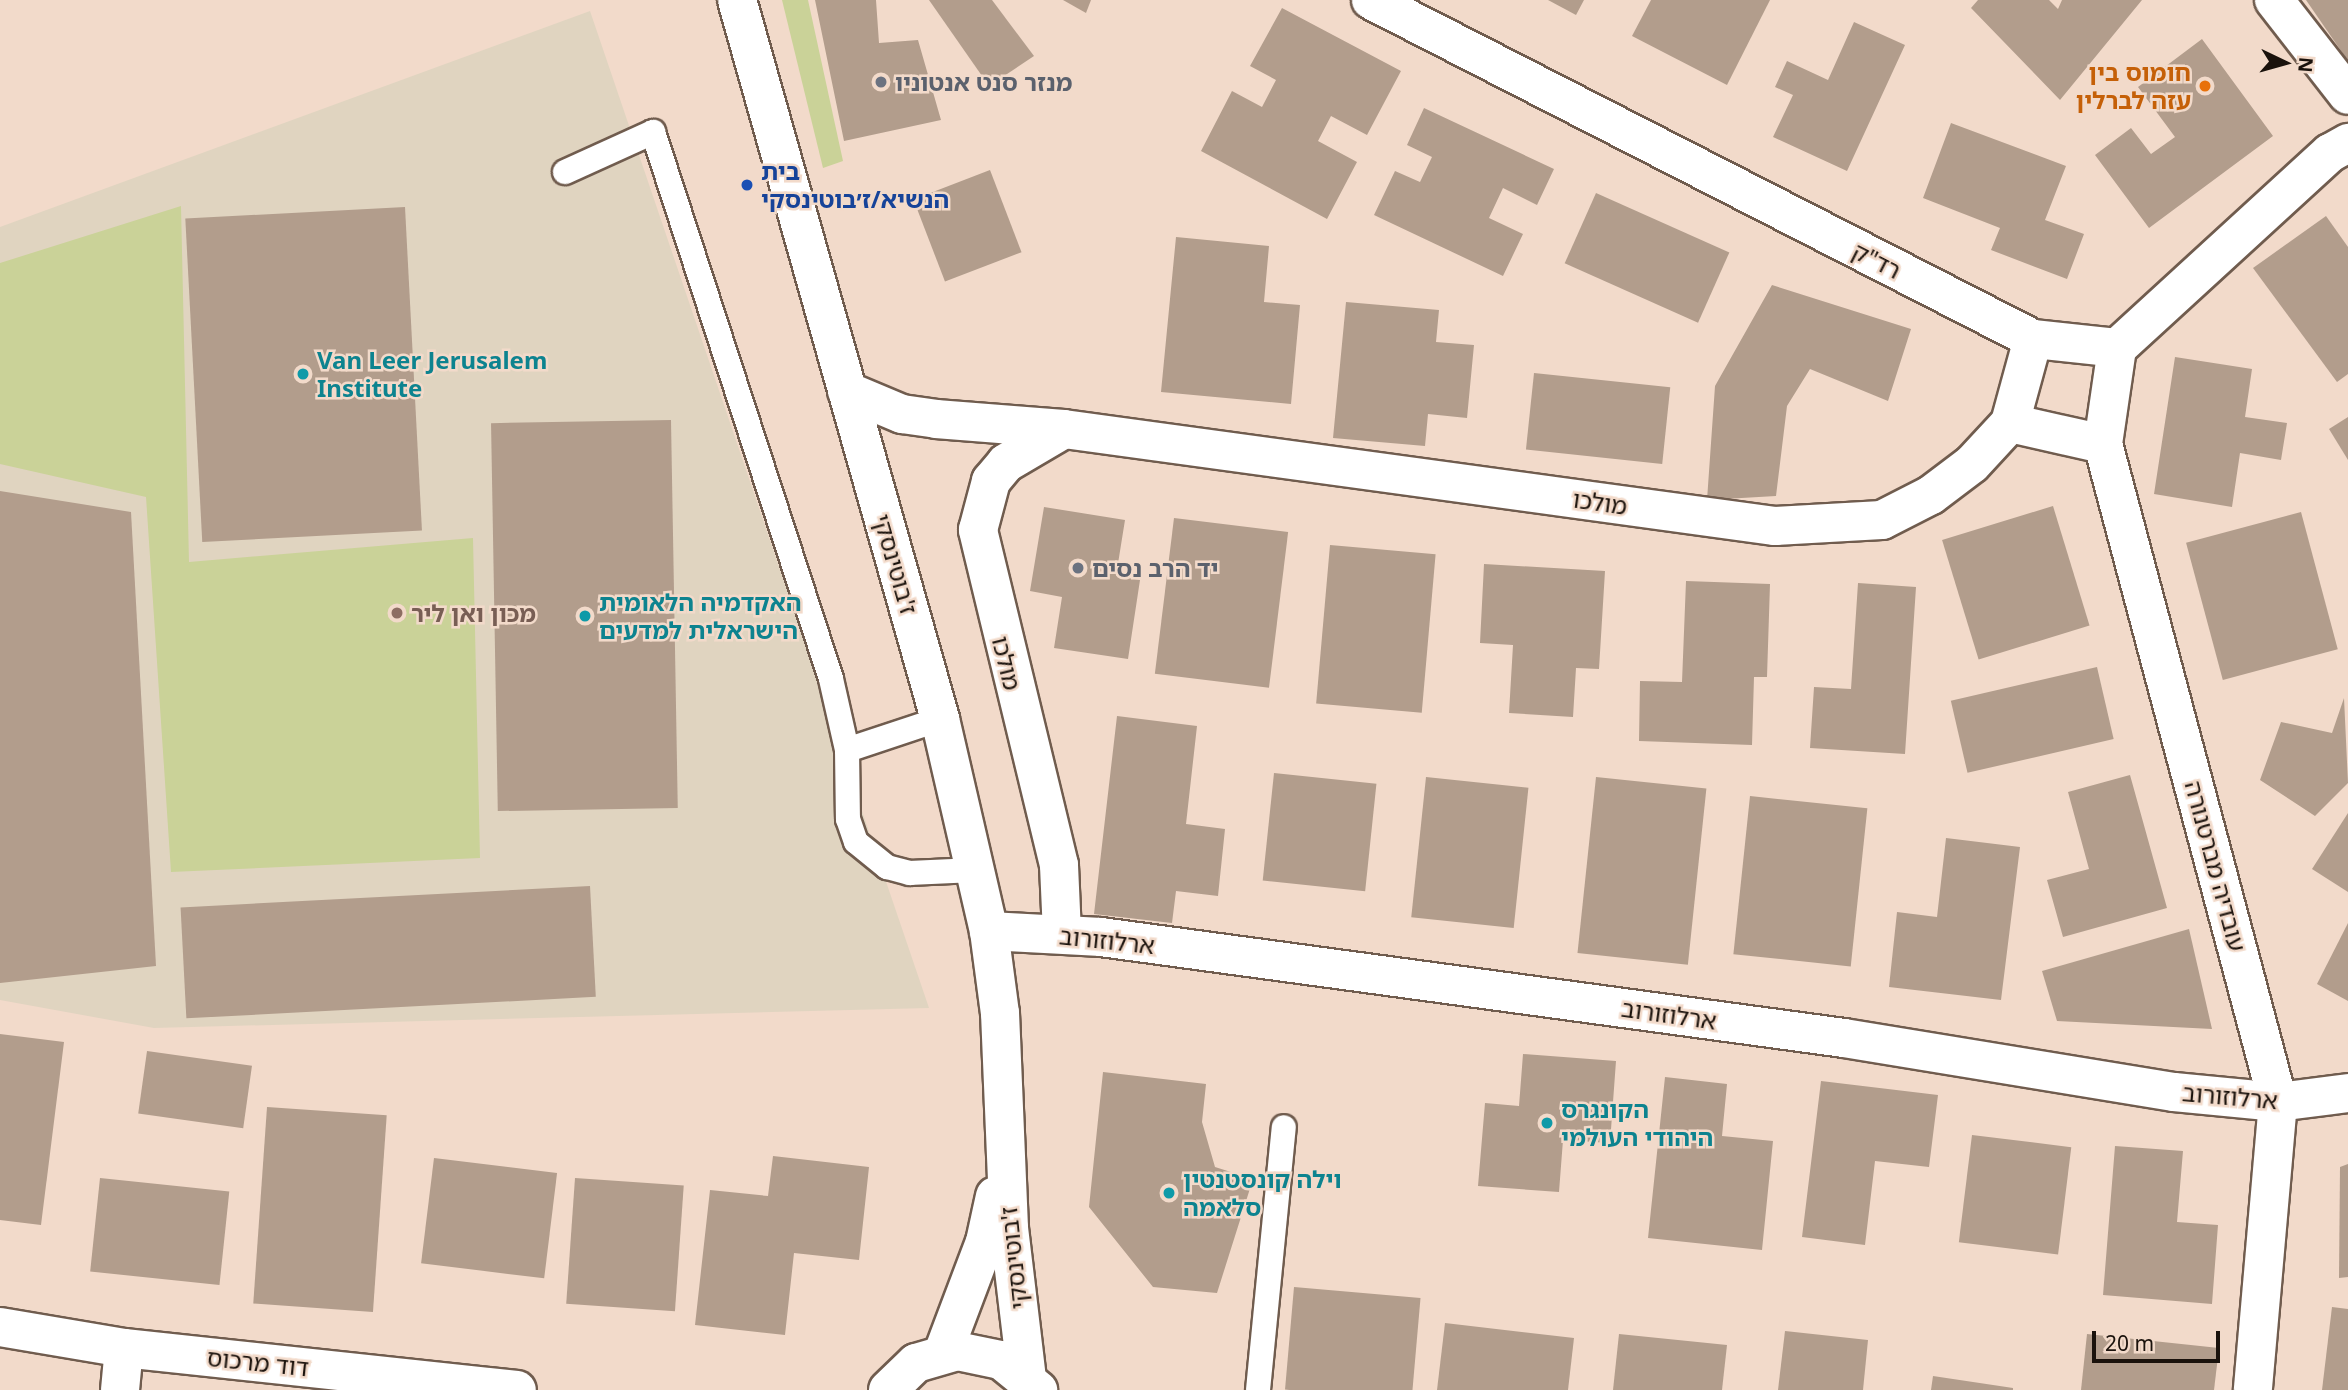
<!DOCTYPE html>
<meta charset="utf-8">
<style>
body{margin:0}
#map{position:relative;width:2348px;height:1390px;overflow:hidden;background:#f2daca;font-family:"Noto Sans","Noto Sans Hebrew",sans-serif}
div>[style]{position:absolute}
.education>*{inset:0;background:#e0d4c0}
.green>*{inset:0;background:#cad298}
.building>*{inset:0;background:#b29d8c;transform-origin:0 0}
.roads{filter:drop-shadow(2px 0 #705c4e) drop-shadow(-2px 0 #705c4e) drop-shadow(0 2px #705c4e) drop-shadow(0 -2px #705c4e)}
.lane>*{height:24px;margin:-12px;padding:0 12px;transform-origin:12px;border-radius:12px;background:#fff}
.street>*{height:38px;margin:-19px;padding:0 19px;transform-origin:19px;border-radius:19px;background:#fff}
.secondary>*{height:38px;margin:-19px;padding:0 19px;transform-origin:19px;border-radius:19px;background:#fff}
.dots>*{width:19px;height:19px;translate:-50% -50%;box-sizing:border-box;border:4px solid #f2daca;border-radius:50%}
span{translate:-50% -50%;white-space:nowrap;text-align:center;line-height:1.15;-webkit-text-stroke:5px #f2daca;paint-order:stroke}
.food-label{font-size:24px;color:#c56008;font-weight:700}
.right{translate:-100% -50%;text-align:right}
.worship-label{font-size:24px;color:#5b616d;font-weight:700}
.left{translate:0 -50%;text-align:left}
.transit-label{font-size:24px;color:#164399;font-weight:700}
.street-label{font-size:24px;color:#1a120c}
.culture-label{font-size:24px;color:#0d838f;font-weight:700}
.education-label{font-size:24px;color:#785e54;font-weight:700}
.north{position:absolute;left:2250px;top:28px;width:70px;height:70px;-webkit-text-stroke:5px #f2daca;paint-order:stroke;rotate:95deg;font-size:19px;font-weight:700;line-height:28px;text-align:center;color:#1a120c}
.north::after{content:'';display:block;margin:auto;width:24px;height:32px;background:#1a120c;clip-path:polygon(50% 0,100% 100%,50% 72%,0 100%)}
.scale{position:absolute;left:2092px;top:1331px;width:128px;height:32px;box-sizing:border-box;border:4px solid #1a120c;border-top:0;padding-left:9px;font-size:21px;line-height:24px;white-space:nowrap;color:#1a120c;-webkit-text-stroke:5px #f2daca;paint-order:stroke}
</style>
<div id="map">
<div class="education">
<i style="clip-path:polygon(590px 11px,929px 1008px,154px 1028px,0 1000px,0 227px)"></i>
</div>
<div class="green">
<i style="clip-path:polygon(782px 0,808px 0,843px 161px,823px 168px)"></i>
<i style="clip-path:polygon(181px 206px,189px 562px,473px 538px,480px 858px,171px 872px,146px 497px,0 464px,0 263px)"></i>
</div>
<div class="building">
<i style="clip-path:polygon(815px 0,876px 0,879px 43px,918px 40px,941px 120px,844px 141px)"></i>
<i style="clip-path:polygon(929px 0,992px 0,1034px 56px,989px 86px)"></i>
<i style="clip-path:polygon(1063px 0,1091px 0,1086px 13px)"></i>
<i style="clip-path:polygon(1548px 0,1584px 0,1576px 15px)"></i>
<i style="clip-path:polygon(1651px 0,1770px 0,1727px 85px,1632px 36px)"></i>
<i style="clip-path:polygon(1978px 0,2049px 0,2058px 9px,2062px 0,2142px 0,2060px 100px,1971px 8px)"></i>
<i style="clip-path:polygon(2306px 0,2348px 0,2348px 61px)"></i>
<i style="clip-path:polygon(1282px 8px,1401px 71px,1367px 135px,1331px 116px,1318px 141px,1357px 162px,1327px 219px,1201px 151px,1232px 91px,1262px 107px,1276px 80px,1250px 66px)"></i>
<i style="clip-path:polygon(1854px 22px,1905px 45px,1847px 171px,1773px 137px,1793px 95px,1775px 87px,1787px 61px,1828px 80px)"></i>
<i style="clip-path:polygon(2202px 39px,2273px 136px,2149px 228px,2095px 155px,2131px 128px,2151px 154px,2175px 137px,2138px 87px)"></i>
<i style="clip-path:polygon(1424px 108px,1554px 169px,1537px 205px,1503px 188px,1489px 218px,1523px 234px,1503px 276px,1374px 215px,1395px 171px,1420px 182px,1432px 157px,1407px 145px)"></i>
<i style="clip-path:polygon(1951px 123px,2066px 166px,2045px 220px,2084px 234px,2067px 279px,1991px 250px,2000px 228px,1923px 198px)"></i>
<i style="left:990px;top:170px;width:88px;height:82px;rotate:69deg"></i>
<i style="left:1596px;top:193px;width:146px;height:77px;rotate:24deg"></i>
<i style="left:405px;top:207px;width:324px;height:220px;rotate:87deg"></i>
<i style="clip-path:polygon(2326px 216px,2348px 247px,2348px 374px,2337px 382px,2253px 268px)"></i>
<i style="clip-path:polygon(1176px 237px,1269px 246px,1264px 302px,1300px 305px,1291px 404px,1161px 392px)"></i>
<i style="clip-path:polygon(1772px 285px,1911px 329px,1888px 401px,1810px 369px,1787px 406px,1776px 496px,1707px 500px,1715px 386px)"></i>
<i style="clip-path:polygon(1346px 302px,1439px 310px,1436px 342px,1474px 345px,1467px 418px,1428px 414px,1425px 446px,1333px 438px)"></i>
<i style="clip-path:polygon(2175px 357px,2252px 369px,2245px 417px,2287px 423px,2281px 460px,2240px 453px,2232px 507px,2154px 494px)"></i>
<i style="left:1534px;top:373px;width:137px;height:77px;rotate:6deg"></i>
<i style="clip-path:polygon(2348px 417px,2348px 460px,2329px 429px)"></i>
<i style="left:671px;top:420px;width:388px;height:180px;rotate:89deg"></i>
<i style="clip-path:polygon(0 491px,131px 512px,156px 966px,0 983px)"></i>
<i style="left:2053px;top:506px;width:125px;height:116px;rotate:73deg"></i>
<i style="clip-path:polygon(1044px 507px,1125px 520px,1116px 576px,1140px 580px,1128px 659px,1054px 648px,1062px 597px,1030px 591px)"></i>
<i style="left:2301px;top:512px;width:142px;height:119px;rotate:75deg"></i>
<i style="left:1174px;top:518px;width:115px;height:157px;rotate:7deg"></i>
<i style="left:1330px;top:545px;width:106px;height:159px;rotate:5deg"></i>
<i style="clip-path:polygon(1484px 564px,1605px 571px,1599px 669px,1576px 668px,1573px 717px,1509px 713px,1513px 645px,1480px 643px)"></i>
<i style="clip-path:polygon(1686px 581px,1770px 584px,1767px 677px,1754px 677px,1752px 745px,1639px 741px,1640px 681px,1682px 682px)"></i>
<i style="clip-path:polygon(1858px 583px,1916px 587px,1905px 754px,1810px 748px,1814px 687px,1851px 689px)"></i>
<i style="left:2097px;top:667px;width:74px;height:150px;rotate:77deg"></i>
<i style="clip-path:polygon(2344px 698px,2348px 783px,2315px 816px,2260px 780px,2281px 722px,2332px 733px)"></i>
<i style="clip-path:polygon(1117px 716px,1197px 726px,1186px 824px,1225px 829px,1218px 896px,1176px 891px,1172px 923px,1094px 914px)"></i>
<i style="left:1274px;top:773px;width:103px;height:108px;rotate:6deg"></i>
<i style="clip-path:polygon(2130px 775px,2167px 908px,2063px 937px,2047px 880px,2089px 869px,2068px 792px)"></i>
<i style="left:1426px;top:777px;width:103px;height:141px;rotate:6deg"></i>
<i style="left:1596px;top:777px;width:111px;height:177px;rotate:6deg"></i>
<i style="left:1750px;top:796px;width:118px;height:159px;rotate:6deg"></i>
<i style="clip-path:polygon(2348px 813px,2348px 892px,2312px 869px)"></i>
<i style="clip-path:polygon(1946px 838px,2020px 847px,2001px 1000px,1889px 987px,1897px 912px,1937px 917px)"></i>
<i style="left:590px;top:886px;width:111px;height:410px;rotate:87deg"></i>
<i style="clip-path:polygon(2348px 923px,2348px 1001px,2317px 984px)"></i>
<i style="clip-path:polygon(2189px 929px,2212px 1029px,2057px 1021px,2042px 971px)"></i>
<i style="clip-path:polygon(0 1034px,64px 1042px,41px 1225px,0 1220px)"></i>
<i style="left:147px;top:1051px;width:106px;height:63px;rotate:8deg"></i>
<i style="clip-path:polygon(1523px 1054px,1616px 1061px,1610px 1143px,1563px 1140px,1559px 1192px,1478px 1186px,1485px 1103px,1519px 1106px)"></i>
<i style="clip-path:polygon(1103px 1072px,1206px 1084px,1202px 1122px,1215px 1167px,1253px 1179px,1217px 1293px,1153px 1287px,1089px 1207px)"></i>
<i style="clip-path:polygon(1665px 1077px,1727px 1084px,1722px 1136px,1773px 1141px,1762px 1250px,1648px 1238px)"></i>
<i style="clip-path:polygon(1821px 1081px,1938px 1095px,1929px 1167px,1875px 1161px,1865px 1245px,1802px 1237px)"></i>
<i style="left:267px;top:1107px;width:120px;height:197px;rotate:4deg"></i>
<i style="left:1972px;top:1135px;width:100px;height:108px;rotate:7deg"></i>
<i style="clip-path:polygon(2115px 1146px,2183px 1151px,2177px 1222px,2218px 1225px,2212px 1304px,2103px 1295px)"></i>
<i style="clip-path:polygon(773px 1156px,869px 1167px,859px 1260px,794px 1253px,785px 1335px,695px 1325px,710px 1190px,768px 1196px)"></i>
<i style="left:434px;top:1158px;width:124px;height:106px;rotate:7deg"></i>
<i style="clip-path:polygon(2348px 1164px,2348px 1277px,2339px 1278px,2340px 1167px)"></i>
<i style="left:100px;top:1178px;width:130px;height:94px;rotate:6deg"></i>
<i style="left:575px;top:1178px;width:109px;height:126px;rotate:4deg"></i>
<i style="left:1294px;top:1287px;width:127px;height:103px;rotate:5deg"></i>
<i style="clip-path:polygon(2332px 1307px,2348px 1309px,2348px 1390px,2322px 1390px)"></i>
<i style="clip-path:polygon(1445px 1323px,1574px 1338px,1568px 1390px,1437px 1390px)"></i>
<i style="clip-path:polygon(1785px 1331px,1868px 1340px,1863px 1390px,1778px 1390px)"></i>
<i style="clip-path:polygon(1619px 1334px,1727px 1345px,1722px 1390px,1613px 1390px)"></i>
<i style="clip-path:polygon(2087px 1334px,2219px 1348px,2214px 1390px,2081px 1390px)"></i>
<i style="clip-path:polygon(1933px 1376px,2013px 1388px,2013px 1390px,1931px 1390px)"></i>
</div>
<div class="roads">
<div class="lane">
<i style="left:565px;top:172px;width:97px;rotate:-24.4deg"></i>
<i style="left:653px;top:132px;width:575px;rotate:71.97deg"></i>
<i style="left:831px;top:679px;width:73px;rotate:77.3deg"></i>
<i style="left:847px;top:750px;width:69px;rotate:89.2deg"></i>
<i style="left:848px;top:819px;width:24px;rotate:71deg"></i>
<i style="left:856px;top:842px;width:40px;rotate:39deg"></i>
<i style="left:887px;top:867px;width:24px;rotate:15deg"></i>
<i style="left:910px;top:873px;width:64px;rotate:-2.7deg"></i>
<i style="left:847px;top:750px;width:98px;rotate:-18.4deg"></i>
<i style="left:1258px;top:1390px;width:264px;rotate:-84.4deg"></i>
</div>
<div class="street">
<i style="left:1371px;top:0;width:744px;rotate:27.12deg"></i>
<i style="left:2033px;top:339px;width:84px;rotate:6.1deg"></i>
<i style="left:2117px;top:348px;width:289px;rotate:-42.5deg"></i>
<i style="left:2330px;top:153px;width:21px;rotate:-29deg"></i>
<i style="left:2117px;top:348px;width:97px;rotate:98.3deg"></i>
<i style="left:2103px;top:444px;width:681px;rotate:75.11deg"></i>
<i style="left:2278px;top:1102px;width:289px;rotate:95deg"></i>
<i style="left:847px;top:391px;width:60px;rotate:22.7deg"></i>
<i style="left:902px;top:414px;width:34px;rotate:8deg"></i>
<i style="left:936px;top:419px;width:128px;rotate:4.5deg"></i>
<i style="left:1064px;top:429px;width:718px;rotate:7.77deg"></i>
<i style="left:1775px;top:526px;width:107px;rotate:-3.2deg"></i>
<i style="left:1882px;top:520px;width:55px;rotate:-27deg"></i>
<i style="left:1931px;top:495px;width:51px;rotate:-37.1deg"></i>
<i style="left:1972px;top:464px;width:56px;rotate:-47.2deg"></i>
<i style="left:2010px;top:423px;width:95px;rotate:12.7deg"></i>
<i style="left:2010px;top:423px;width:87px;rotate:-74.7deg"></i>
<i style="left:989px;top:931px;width:112px;rotate:3.1deg"></i>
<i style="left:1101px;top:937px;width:750px;rotate:7.74deg"></i>
<i style="left:1844px;top:1038px;width:334px;rotate:9.3deg"></i>
<i style="left:2174px;top:1092px;width:104px;rotate:5.5deg"></i>
<i style="left:2278px;top:1102px;width:71px;rotate:-7.3deg"></i>
<i style="left:1062px;top:934px;width:69px;rotate:-92.5deg"></i>
<i style="left:1059px;top:865px;width:345px;rotate:-103.6deg"></i>
<i style="left:978px;top:530px;width:51px;rotate:-75.1deg"></i>
<i style="left:991px;top:481px;width:23px;rotate:-50deg"></i>
<i style="left:1006px;top:463px;width:67px;rotate:-30.4deg"></i>
<i style="left:120px;top:1390px;width:42px;rotate:-84.6deg"></i>
</div>
<div class="secondary">
<i style="left:737px;top:0;width:747px;rotate:74.23deg"></i>
<i style="left:940px;top:719px;width:218px;rotate:77deg"></i>
<i style="left:989px;top:931px;width:83px;rotate:82.4deg"></i>
<i style="left:1000px;top:1013px;width:215px;rotate:87.6deg"></i>
<i style="left:1009px;top:1228px;width:151px;rotate:83.2deg"></i>
<i style="left:2274px;top:0;width:120px;rotate:52.1deg"></i>
<i style="left:0;top:1327px;width:126px;rotate:9.6deg"></i>
<i style="left:124px;top:1348px;width:395px;rotate:6.1deg"></i>
<i style="left:943px;top:1353px;width:119px;rotate:-69.3deg"></i>
<i style="left:985px;top:1242px;width:47px;rotate:-77.7deg"></i>
<i style="left:888px;top:1390px;width:39px;rotate:-44deg"></i>
<i style="left:916px;top:1363px;width:43px;rotate:-16.3deg"></i>
<i style="left:957px;top:1351px;width:45px;rotate:11.6deg"></i>
<i style="left:1001px;top:1360px;width:48px;rotate:39deg"></i>
</div>
</div>
<div class="dots">
<i style="left:881px;top:82px;background:#6b7280"></i>
<i style="left:2205px;top:86px;background:#e8710a"></i>
<i style="left:747px;top:185px;background:#1a4fb4"></i>
<i style="left:303px;top:374px;background:#0f9aa8"></i>
<i style="left:1078px;top:568px;background:#6b7280"></i>
<i style="left:397px;top:613px;background:#8d6e63"></i>
<i style="left:585px;top:616px;background:#0f9aa8"></i>
<i style="left:1547px;top:1123px;background:#0f9aa8"></i>
<i style="left:1169px;top:1193px;background:#0f9aa8"></i>
</div>
<div class="food-label">
<span class="right" style="left:2191px;top:86px">חומוס בין<br>עזה לברלין</span>
</div>
<div class="worship-label">
<span class="left" style="left:895px;top:82px">מנזר סנט אנטוניו</span>
<span class="left" style="left:1092px;top:568px">יד הרב נסים</span>
</div>
<div class="transit-label">
<span class="left" style="left:761px;top:185px">בית<br>הנשיא/ז׳בוטינסקי</span>
</div>
<div class="street-label">
<span style="left:1877px;top:260px;rotate:27deg">רד"ק</span>
<span style="left:1600px;top:502px;rotate:8deg">מולכו</span>
<span style="left:896px;top:564px;rotate:74deg">ז'בוטינסקי</span>
<span style="left:1007px;top:663px;rotate:76deg">מולכו</span>
<span style="left:2216px;top:866px;rotate:75deg">עובדיה מברטנורה</span>
<span style="left:1107px;top:940px;rotate:6deg">ארלוזורוב</span>
<span style="left:1669px;top:1014px;rotate:8deg">ארלוזורוב</span>
<span style="left:2230px;top:1096px;rotate:5deg">ארלוזורוב</span>
<span style="left:1013px;top:1258px;rotate:-96deg">ז'בוטינסקי</span>
<span style="left:258px;top:1362px;rotate:6deg">דוד מרכוס</span>
</div>
<div class="culture-label">
<span class="left" style="left:317px;top:374px">Van Leer Jerusalem<br>Institute</span>
<span class="left" style="left:599px;top:616px">האקדמיה הלאומית<br>הישראלית למדעים</span>
<span class="left" style="left:1561px;top:1123px">הקונגרס<br>היהודי העולמי</span>
<span class="left" style="left:1183px;top:1193px">וילה קונסטנטין<br>סלאמה</span>
</div>
<div class="education-label">
<span class="left" style="left:411px;top:613px">מכון ואן ליר</span>
</div>
<div class="north">N</div>
<div class="scale">20 m</div>
</div>
